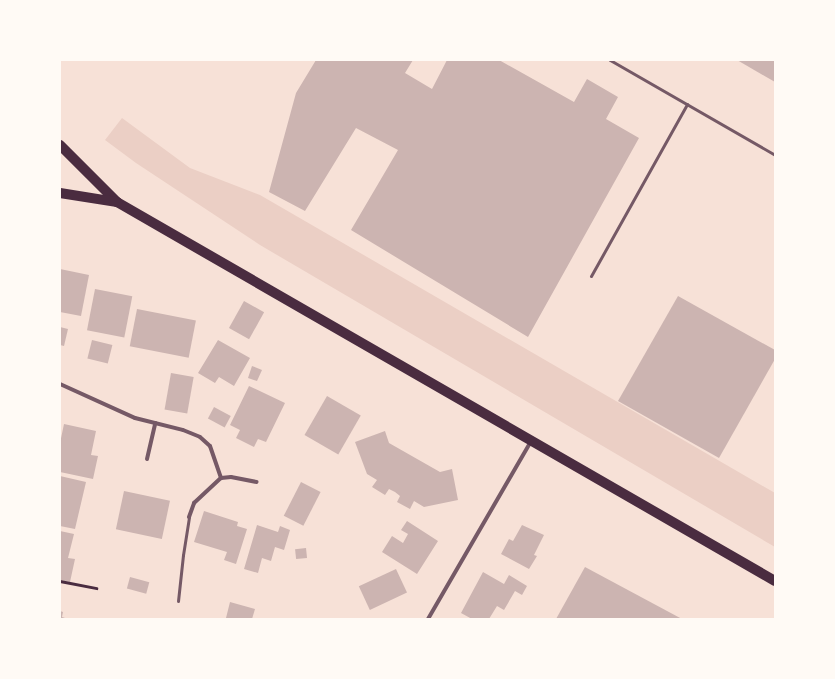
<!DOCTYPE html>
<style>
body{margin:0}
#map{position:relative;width:835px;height:679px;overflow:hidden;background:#f7e1d7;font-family:"DM Sans",sans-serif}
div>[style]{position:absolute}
.green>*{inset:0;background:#ebcfc5}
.building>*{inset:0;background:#ccb4b1;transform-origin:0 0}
.path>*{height:2.5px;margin:-1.25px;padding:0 1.25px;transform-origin:1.25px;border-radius:1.25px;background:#4a2c40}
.service>*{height:3px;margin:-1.5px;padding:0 1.5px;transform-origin:1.5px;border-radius:1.5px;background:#755966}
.minor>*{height:4px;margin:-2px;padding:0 2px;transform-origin:2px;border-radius:2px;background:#755966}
.primary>*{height:10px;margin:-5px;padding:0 5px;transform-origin:5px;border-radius:5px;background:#4a2c40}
span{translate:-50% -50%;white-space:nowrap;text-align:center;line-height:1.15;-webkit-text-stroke:3px #fffaf5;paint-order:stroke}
.frame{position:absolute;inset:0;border:61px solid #fffaf5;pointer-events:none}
</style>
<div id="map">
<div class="green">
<i style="clip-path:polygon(122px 118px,190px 168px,260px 195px,775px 493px,775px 547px,260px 245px,136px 163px,105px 140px)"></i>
</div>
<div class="building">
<i style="clip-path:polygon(316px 60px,413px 60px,405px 73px,432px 89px,447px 60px,499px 60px,574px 102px,587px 79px,618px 97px,606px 119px,639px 138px,528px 337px,351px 230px,398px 150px,356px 128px,305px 211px,269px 192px,296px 93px)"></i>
<i style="clip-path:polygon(737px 60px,775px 60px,775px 82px)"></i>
<i style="clip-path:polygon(60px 269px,89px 275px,81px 316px,60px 312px)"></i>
<i style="left:95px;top:289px;width:38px;height:42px;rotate:11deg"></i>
<i style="clip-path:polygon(678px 296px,775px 350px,775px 359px,719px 458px,618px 401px)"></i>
<i style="left:244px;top:301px;width:23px;height:31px;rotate:29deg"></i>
<i style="left:137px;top:309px;width:60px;height:38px;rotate:11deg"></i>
<i style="clip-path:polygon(60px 327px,68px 329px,64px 346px,60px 345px)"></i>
<i style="left:92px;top:340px;width:21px;height:19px;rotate:14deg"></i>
<i style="clip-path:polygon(218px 340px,250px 358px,234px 386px,219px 377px,215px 383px,198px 373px)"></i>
<i style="clip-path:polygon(252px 366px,262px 370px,257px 381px,248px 378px)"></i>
<i style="left:171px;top:373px;width:23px;height:37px;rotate:10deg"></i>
<i style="clip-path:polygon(249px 386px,285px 403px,266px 442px,258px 439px,254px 447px,236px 438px,240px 430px,230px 425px)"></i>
<i style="left:327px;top:396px;width:39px;height:45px;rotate:30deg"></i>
<i style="left:214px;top:407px;width:19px;height:13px;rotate:28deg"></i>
<i style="clip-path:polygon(64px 424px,96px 431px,91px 455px,98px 456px,93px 479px,60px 472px,60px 443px)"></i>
<i style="clip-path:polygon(385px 431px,389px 443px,440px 472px,452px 469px,458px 500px,424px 507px,414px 501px,410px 509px,397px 502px,400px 496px,395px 492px,389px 489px,385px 495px,372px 487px,377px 480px,367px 474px,355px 442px)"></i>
<i style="clip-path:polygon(60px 476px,86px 482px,75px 529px,60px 526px)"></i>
<i style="left:301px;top:482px;width:22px;height:38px;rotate:27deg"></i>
<i style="left:124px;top:491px;width:47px;height:39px;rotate:12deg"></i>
<i style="clip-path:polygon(204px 511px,238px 522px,237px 526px,247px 529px,236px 564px,224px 560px,227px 552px,194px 542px)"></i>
<i style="clip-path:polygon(407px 521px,438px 541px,417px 574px,382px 552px,392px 536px,403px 543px,408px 534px,401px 530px)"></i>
<i style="clip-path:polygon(257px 525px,278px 532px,280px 526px,290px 530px,284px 550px,275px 547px,271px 561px,262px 558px,258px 573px,244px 569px)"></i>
<i style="clip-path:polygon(522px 525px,544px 535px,534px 555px,537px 556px,529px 569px,501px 554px,509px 539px,513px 541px)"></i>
<i style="clip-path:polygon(60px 531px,74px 534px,68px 558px,75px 559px,70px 582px,60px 580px)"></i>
<i style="left:306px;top:548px;width:10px;height:11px;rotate:84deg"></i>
<i style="clip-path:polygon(585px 567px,682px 619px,556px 619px)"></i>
<i style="left:396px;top:569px;width:26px;height:41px;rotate:65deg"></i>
<i style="clip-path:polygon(483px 572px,504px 584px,509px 575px,527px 586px,522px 595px,515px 591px,504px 610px,497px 606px,489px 619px,472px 619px,461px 613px)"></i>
<i style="left:130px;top:577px;width:20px;height:12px;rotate:15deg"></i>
<i style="clip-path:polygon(230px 602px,255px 609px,252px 619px,226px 618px)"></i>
<i style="clip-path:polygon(60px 611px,63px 612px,62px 617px,68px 619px,60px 619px)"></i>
</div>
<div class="path">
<i style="left:60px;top:581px;width:37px;rotate:11deg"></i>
</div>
<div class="service">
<i style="left:610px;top:60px;width:190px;rotate:29.9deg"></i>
<i style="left:591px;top:276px;width:197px;rotate:-60.8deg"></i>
<i style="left:178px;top:601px;width:46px;rotate:-83.8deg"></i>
<i style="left:183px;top:555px;width:38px;rotate:-81deg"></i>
</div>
<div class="minor">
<i style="left:60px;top:384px;width:82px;rotate:24.4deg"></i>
<i style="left:135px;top:418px;width:49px;rotate:14deg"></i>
<i style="left:183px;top:430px;width:18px;rotate:22deg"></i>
<i style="left:200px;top:437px;width:13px;rotate:42deg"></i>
<i style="left:210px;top:446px;width:34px;rotate:71deg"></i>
<i style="left:147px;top:459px;width:37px;rotate:-77deg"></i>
<i style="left:189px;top:517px;width:15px;rotate:-70deg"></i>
<i style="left:194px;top:503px;width:37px;rotate:-43deg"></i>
<i style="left:221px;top:478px;width:10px;rotate:-6deg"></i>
<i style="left:231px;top:477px;width:26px;rotate:11deg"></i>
<i style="left:428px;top:619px;width:206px;rotate:-59.9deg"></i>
</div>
<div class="primary">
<i style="left:60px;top:145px;width:81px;rotate:45deg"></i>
<i style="left:117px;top:202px;width:759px;rotate:29.94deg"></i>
<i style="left:60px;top:193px;width:58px;rotate:9deg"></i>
</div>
<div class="frame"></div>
</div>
